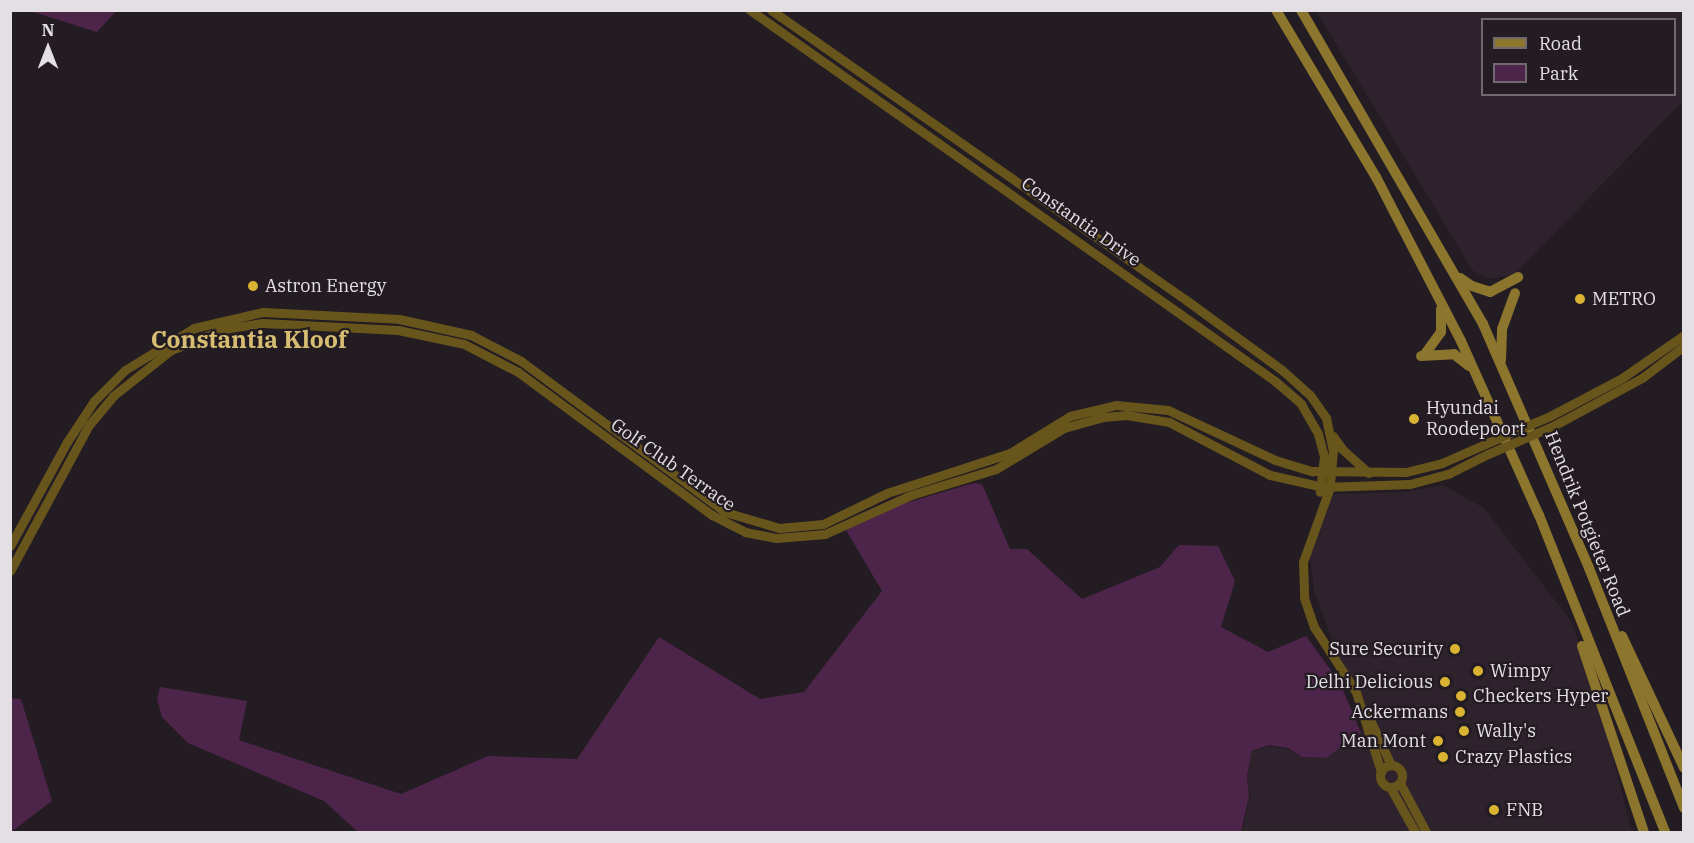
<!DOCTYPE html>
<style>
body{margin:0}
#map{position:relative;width:1694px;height:843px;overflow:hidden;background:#231c22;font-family:"IBM Plex Serif",serif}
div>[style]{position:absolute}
.built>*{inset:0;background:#2e222c}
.green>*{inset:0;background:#4e254a}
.tertiary>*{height:9px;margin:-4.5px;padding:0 4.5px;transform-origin:4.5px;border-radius:4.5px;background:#68551c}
.tertiary>.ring{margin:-4.5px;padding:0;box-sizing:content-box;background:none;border:9px solid #68551c;border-radius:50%}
.secondary>*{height:10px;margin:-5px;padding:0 5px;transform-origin:5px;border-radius:5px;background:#8c752d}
.tertiary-bridge>*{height:9px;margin:-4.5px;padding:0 4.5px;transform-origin:4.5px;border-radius:4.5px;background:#68551c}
.dots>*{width:16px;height:16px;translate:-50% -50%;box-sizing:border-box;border:3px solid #231c22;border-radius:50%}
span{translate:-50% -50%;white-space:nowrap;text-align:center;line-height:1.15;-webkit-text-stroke:4.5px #231c22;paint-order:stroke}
.street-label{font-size:18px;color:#e4dfe3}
.poi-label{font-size:18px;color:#e4dfe3}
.left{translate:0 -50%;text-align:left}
.right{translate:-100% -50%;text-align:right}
.district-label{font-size:24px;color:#d7bd71;font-weight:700}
.frame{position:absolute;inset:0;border:12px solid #e4dfe3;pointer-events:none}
.legend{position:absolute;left:1481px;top:18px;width:195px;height:78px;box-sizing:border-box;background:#231c22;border:2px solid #706a6f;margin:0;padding:8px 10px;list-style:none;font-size:18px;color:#e4dfe3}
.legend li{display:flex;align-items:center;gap:12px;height:30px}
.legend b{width:30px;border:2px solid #706a6f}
.north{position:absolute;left:18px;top:18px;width:60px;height:60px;-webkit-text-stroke:4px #231c22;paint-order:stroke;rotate:0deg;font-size:16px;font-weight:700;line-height:24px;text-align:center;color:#e4dfe3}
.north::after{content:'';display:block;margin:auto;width:21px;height:27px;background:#e4dfe3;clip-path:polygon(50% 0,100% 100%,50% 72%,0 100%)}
</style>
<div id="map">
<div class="built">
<i style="clip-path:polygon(evenodd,1316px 11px,1683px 11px,1683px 101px,1514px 275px,1487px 279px,1472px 270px,1316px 11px,1482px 20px,1674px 20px,1674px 94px,1482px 94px,1482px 20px)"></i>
<i style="clip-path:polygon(1443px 485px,1484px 508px,1571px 621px,1594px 683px,1632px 832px,1242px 832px,1250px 796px,1247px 776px,1252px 752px,1269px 746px,1288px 749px,1302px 757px,1326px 758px,1368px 725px,1357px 708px,1314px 591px,1308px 542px,1332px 494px,1406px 492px)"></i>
</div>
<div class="green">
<i style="clip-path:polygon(30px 11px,116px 10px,116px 11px,97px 32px)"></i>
<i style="clip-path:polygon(974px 483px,982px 484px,1010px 549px,1027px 549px,1082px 599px,1160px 567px,1179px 545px,1218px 546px,1235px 581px,1221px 627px,1268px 652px,1306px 636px,1340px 683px,1361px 733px,1326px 758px,1302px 757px,1288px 748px,1269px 745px,1252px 751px,1247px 776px,1249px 796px,1241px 832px,358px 832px,324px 801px,188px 743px,162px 717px,157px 699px,160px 687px,247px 701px,239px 740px,401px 794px,488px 756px,577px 759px,659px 637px,760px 699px,804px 692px,882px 591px,846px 530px,892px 507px)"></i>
<i style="clip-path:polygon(11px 698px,21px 699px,52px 801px,11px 832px)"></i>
</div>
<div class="tertiary">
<i style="left:750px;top:10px;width:643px;rotate:35.25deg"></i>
<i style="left:1275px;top:381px;width:35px;rotate:41deg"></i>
<i style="left:1301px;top:404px;width:34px;rotate:60deg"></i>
<i style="left:1318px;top:434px;width:24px;rotate:75deg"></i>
<i style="left:1324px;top:457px;width:35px;rotate:97deg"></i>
<i style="left:771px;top:10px;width:506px;rotate:34.95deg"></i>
<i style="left:1186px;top:300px;width:119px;rotate:36.1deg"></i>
<i style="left:1282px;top:370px;width:38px;rotate:42deg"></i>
<i style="left:1310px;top:395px;width:28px;rotate:55deg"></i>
<i style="left:1326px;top:418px;width:33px;rotate:78deg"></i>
<i style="left:1333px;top:450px;width:37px;rotate:95deg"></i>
<i style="left:1330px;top:487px;width:80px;rotate:109.8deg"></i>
<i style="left:1303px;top:562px;width:36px;rotate:88deg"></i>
<i style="left:1304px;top:598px;width:31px;rotate:71deg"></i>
<i style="left:1314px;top:627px;width:77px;rotate:57.1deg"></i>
<i style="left:1356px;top:692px;width:84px;rotate:72.6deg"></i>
<i style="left:1550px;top:416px;width:81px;rotate:-27.8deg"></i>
<i style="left:1622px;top:378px;width:75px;rotate:-34.7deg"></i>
<i style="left:1555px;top:425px;width:99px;rotate:-28.4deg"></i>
<i style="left:1642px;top:378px;width:53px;rotate:-37.3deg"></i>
<i style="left:1333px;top:436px;width:16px;rotate:55deg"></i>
<i style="left:1342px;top:449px;width:36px;rotate:42deg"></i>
<i style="left:10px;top:546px;width:119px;rotate:-61.3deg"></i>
<i style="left:67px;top:442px;width:49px;rotate:-56.6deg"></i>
<i style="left:94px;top:401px;width:44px;rotate:-45deg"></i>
<i style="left:125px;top:370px;width:81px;rotate:-31.3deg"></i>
<i style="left:194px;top:328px;width:71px;rotate:-13.1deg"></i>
<i style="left:263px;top:312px;width:136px;rotate:2.9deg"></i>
<i style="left:399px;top:319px;width:74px;rotate:12.5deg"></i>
<i style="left:471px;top:335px;width:56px;rotate:27.5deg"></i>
<i style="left:521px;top:361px;width:254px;rotate:36.5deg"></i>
<i style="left:725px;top:512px;width:56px;rotate:16.5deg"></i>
<i style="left:779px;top:528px;width:44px;rotate:-5.2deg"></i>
<i style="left:823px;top:524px;width:71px;rotate:-25.8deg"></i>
<i style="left:887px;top:493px;width:129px;rotate:-18deg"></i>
<i style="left:1010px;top:453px;width:70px;rotate:-31.7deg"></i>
<i style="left:1070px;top:416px;width:47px;rotate:-13.4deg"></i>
<i style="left:1116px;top:405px;width:52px;rotate:5.5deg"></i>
<i style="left:1168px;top:410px;width:118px;rotate:25deg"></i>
<i style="left:1275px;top:460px;width:39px;rotate:17deg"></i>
<i style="left:1312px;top:471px;width:94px;rotate:0.6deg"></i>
<i style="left:1406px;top:472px;width:37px;rotate:-14deg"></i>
<i style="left:1442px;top:463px;width:47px;rotate:-23.8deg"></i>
<i style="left:10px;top:571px;width:166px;rotate:-61.6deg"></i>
<i style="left:89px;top:425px;width:38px;rotate:-50deg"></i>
<i style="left:113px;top:396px;width:74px;rotate:-38.4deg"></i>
<i style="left:171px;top:350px;width:57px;rotate:-21.6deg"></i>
<i style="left:224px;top:329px;width:39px;rotate:-9deg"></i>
<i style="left:263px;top:323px;width:135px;rotate:3deg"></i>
<i style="left:398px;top:330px;width:67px;rotate:12deg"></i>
<i style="left:464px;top:344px;width:61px;rotate:27.4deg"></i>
<i style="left:518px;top:372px;width:241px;rotate:36.4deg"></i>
<i style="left:712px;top:515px;width:37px;rotate:27deg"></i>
<i style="left:745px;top:532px;width:32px;rotate:11deg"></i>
<i style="left:776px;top:538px;width:49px;rotate:-4.7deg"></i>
<i style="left:825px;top:534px;width:94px;rotate:-24.4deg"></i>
<i style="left:911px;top:495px;width:89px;rotate:-17deg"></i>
<i style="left:996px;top:469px;width:79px;rotate:-31.1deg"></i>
<i style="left:1064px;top:428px;width:41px;rotate:-15.8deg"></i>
<i style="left:1103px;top:417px;width:24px;rotate:-5deg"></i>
<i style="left:1127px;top:415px;width:43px;rotate:9.5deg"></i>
<i style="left:1169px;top:422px;width:114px;rotate:27.7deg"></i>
<i style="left:1270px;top:475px;width:54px;rotate:12.8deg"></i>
<i style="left:1323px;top:487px;width:87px;rotate:-2deg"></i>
<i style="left:1410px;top:484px;width:39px;rotate:-15deg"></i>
<i style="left:1448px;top:474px;width:45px;rotate:-26.6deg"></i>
<i style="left:1366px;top:711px;width:60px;rotate:65.2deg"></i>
<i class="ring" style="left:1380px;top:765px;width:13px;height:13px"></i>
<i style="left:1400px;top:783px;width:55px;rotate:62deg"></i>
<i style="left:1390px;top:787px;width:51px;rotate:60.9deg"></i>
</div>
<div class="secondary">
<i style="left:1276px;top:10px;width:195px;rotate:59.1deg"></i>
<i style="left:1376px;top:177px;width:185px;rotate:62.6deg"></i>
<i style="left:1461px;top:341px;width:191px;rotate:65.9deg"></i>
<i style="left:1539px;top:515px;width:341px;rotate:68.3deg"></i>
<i style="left:1301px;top:10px;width:363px;rotate:59.9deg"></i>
<i style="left:1483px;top:324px;width:266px;rotate:66.5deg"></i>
<i style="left:1589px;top:568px;width:258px;rotate:68.4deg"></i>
<i style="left:1460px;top:278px;width:14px;rotate:34deg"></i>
<i style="left:1472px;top:286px;width:19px;rotate:18deg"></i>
<i style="left:1490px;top:292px;width:32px;rotate:-28deg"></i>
<i style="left:1425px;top:354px;width:27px;rotate:-54deg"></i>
<i style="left:1441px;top:332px;width:23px;rotate:-90deg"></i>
<i style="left:1421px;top:356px;width:33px;rotate:-3deg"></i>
<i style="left:1454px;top:354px;width:19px;rotate:39deg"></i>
<i style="left:1501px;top:360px;width:31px;rotate:-88deg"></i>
<i style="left:1502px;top:329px;width:38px;rotate:-70deg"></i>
<i style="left:1622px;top:636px;width:146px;rotate:64.8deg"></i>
<i style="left:1582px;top:646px;width:196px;rotate:71.6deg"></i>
</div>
<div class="tertiary-bridge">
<i style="left:1485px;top:444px;width:71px;rotate:-23.3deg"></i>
<i style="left:1488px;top:454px;width:73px;rotate:-23.4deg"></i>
</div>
<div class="dots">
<i style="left:253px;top:286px;background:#dab333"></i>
<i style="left:1580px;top:299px;background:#dab333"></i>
<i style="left:1414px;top:419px;background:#dab333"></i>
<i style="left:1455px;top:649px;background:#dab333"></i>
<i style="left:1478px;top:671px;background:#dab333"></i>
<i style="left:1445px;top:682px;background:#dab333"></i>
<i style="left:1461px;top:696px;background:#dab333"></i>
<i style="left:1460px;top:712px;background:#dab333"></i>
<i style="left:1464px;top:731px;background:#dab333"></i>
<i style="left:1438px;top:741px;background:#dab333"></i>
<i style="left:1443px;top:757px;background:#dab333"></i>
<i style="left:1494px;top:810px;background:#dab333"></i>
</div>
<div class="street-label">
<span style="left:1081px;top:222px;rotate:35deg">Constantia Drive</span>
<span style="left:673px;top:465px;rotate:35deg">Golf Club Terrace</span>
<span style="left:1587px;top:524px;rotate:68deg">Hendrik Potgieter Road</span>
</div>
<div class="poi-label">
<span class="left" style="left:265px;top:286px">Astron Energy</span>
<span class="left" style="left:1592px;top:299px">METRO</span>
<span class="left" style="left:1426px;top:419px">Hyundai<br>Roodepoort</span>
<span class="right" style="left:1443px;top:649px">Sure Security</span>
<span class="left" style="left:1490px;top:671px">Wimpy</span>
<span class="right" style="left:1433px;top:682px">Delhi Delicious</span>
<span class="left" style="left:1473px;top:696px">Checkers Hyper</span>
<span class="right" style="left:1448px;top:712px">Ackermans</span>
<span class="left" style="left:1476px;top:731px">Wally's</span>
<span class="right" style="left:1426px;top:741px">Man Mont</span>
<span class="left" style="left:1455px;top:757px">Crazy Plastics</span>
<span class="left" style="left:1506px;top:810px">FNB</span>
</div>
<div class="district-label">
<span style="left:249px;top:340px">Constantia Kloof</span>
</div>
<div class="frame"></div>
<ul class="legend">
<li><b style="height:8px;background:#8c752d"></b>Road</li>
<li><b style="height:16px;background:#4e254a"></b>Park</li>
</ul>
<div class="north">N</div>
</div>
